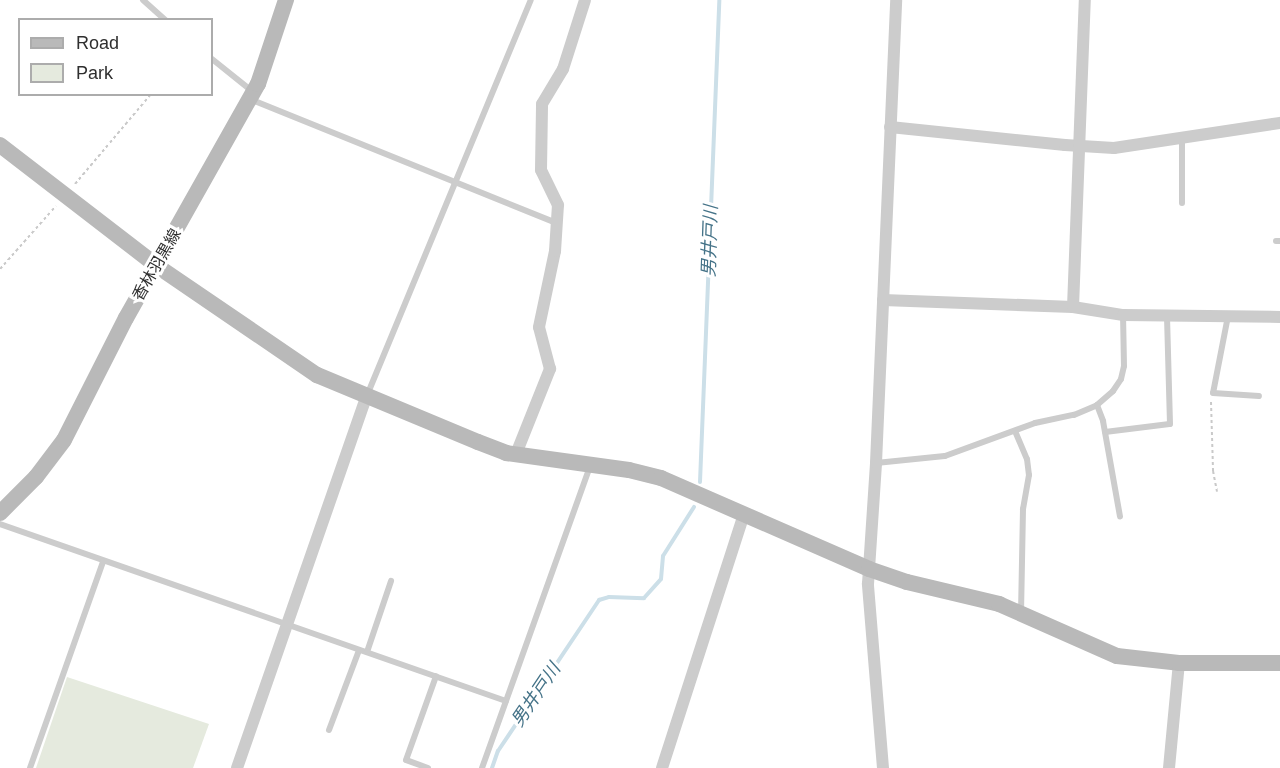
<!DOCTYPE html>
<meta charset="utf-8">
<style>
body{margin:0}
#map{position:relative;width:1280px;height:768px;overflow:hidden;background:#fff;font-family:Arial,"Noto Sans JP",sans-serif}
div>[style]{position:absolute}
.green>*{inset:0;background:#e5eade}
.stream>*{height:4px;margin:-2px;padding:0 2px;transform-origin:2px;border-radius:2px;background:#ccdfe8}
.path>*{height:2px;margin-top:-1px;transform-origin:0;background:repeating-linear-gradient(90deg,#c9c9c9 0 3px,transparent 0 6px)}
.lane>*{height:6px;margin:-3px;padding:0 3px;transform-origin:3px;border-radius:3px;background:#ccc}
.street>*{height:12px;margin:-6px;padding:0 6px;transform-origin:6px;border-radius:6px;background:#ccc}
.secondary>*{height:16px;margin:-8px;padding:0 8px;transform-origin:8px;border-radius:8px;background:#b9b9b9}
span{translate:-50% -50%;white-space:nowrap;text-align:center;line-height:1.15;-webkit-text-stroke:6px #fff;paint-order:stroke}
.street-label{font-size:16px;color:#2f2f2f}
.water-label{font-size:18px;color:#457388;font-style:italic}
.legend{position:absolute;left:18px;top:18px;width:195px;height:78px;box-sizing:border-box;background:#fff;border:2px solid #acacac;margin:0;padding:8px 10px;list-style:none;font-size:18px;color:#2f2f2f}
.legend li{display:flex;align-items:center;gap:12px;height:30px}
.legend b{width:30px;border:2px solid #acacac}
</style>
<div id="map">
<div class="green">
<i style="clip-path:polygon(67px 677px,209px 724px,193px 768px,36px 768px)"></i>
</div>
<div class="stream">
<i style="left:700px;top:482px;width:482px;rotate:-87.7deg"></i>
<i style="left:492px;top:768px;width:18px;rotate:-71deg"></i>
<i style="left:498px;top:751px;width:182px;rotate:-56.2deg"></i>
<i style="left:599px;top:600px;width:10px;rotate:-17deg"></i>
<i style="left:609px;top:597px;width:35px;rotate:2deg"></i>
<i style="left:644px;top:598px;width:25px;rotate:-48deg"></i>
<i style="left:661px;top:579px;width:23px;rotate:-85deg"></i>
<i style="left:663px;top:556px;width:58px;rotate:-57.7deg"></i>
</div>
<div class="path">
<i style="left:75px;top:184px;width:118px;rotate:-49.8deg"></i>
<i style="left:0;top:269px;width:84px;rotate:-48.4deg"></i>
<i style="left:1211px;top:402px;width:69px;rotate:88.3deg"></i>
<i style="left:1213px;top:471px;width:21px;rotate:79deg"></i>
</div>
<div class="lane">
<i style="left:143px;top:0;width:30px;rotate:42deg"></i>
<i style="left:212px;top:59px;width:53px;rotate:38.8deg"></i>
<i style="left:252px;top:100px;width:328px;rotate:22deg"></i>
<i style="left:1182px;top:203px;width:66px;rotate:-90deg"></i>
<i style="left:1276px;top:241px;width:4px"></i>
<i style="left:1228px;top:316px;width:78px;rotate:101deg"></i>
<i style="left:1213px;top:393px;width:46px;rotate:3.7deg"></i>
<i style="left:368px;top:393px;width:425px;rotate:-67.5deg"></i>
<i style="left:1097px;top:405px;width:17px;rotate:69deg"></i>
<i style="left:1103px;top:421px;width:97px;rotate:79.9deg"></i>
<i style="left:1015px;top:431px;width:30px;rotate:67deg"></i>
<i style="left:1027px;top:459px;width:16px;rotate:83deg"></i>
<i style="left:1029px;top:475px;width:35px;rotate:100deg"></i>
<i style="left:1023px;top:509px;width:104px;rotate:91.1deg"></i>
<i style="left:1105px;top:432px;width:65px;rotate:-7deg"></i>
<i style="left:1170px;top:424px;width:108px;rotate:-91.6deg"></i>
<i style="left:876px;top:463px;width:69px;rotate:-5.8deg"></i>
<i style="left:945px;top:456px;width:96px;rotate:-20.1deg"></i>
<i style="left:1035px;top:423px;width:40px;rotate:-12deg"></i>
<i style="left:1074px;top:415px;width:25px;rotate:-23deg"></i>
<i style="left:1097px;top:405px;width:21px;rotate:-41deg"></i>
<i style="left:1113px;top:391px;width:14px;rotate:-56deg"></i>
<i style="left:1121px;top:379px;width:13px;rotate:-77deg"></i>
<i style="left:1124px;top:366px;width:51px;rotate:-91.1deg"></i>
<i style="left:0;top:524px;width:536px;rotate:19.28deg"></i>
<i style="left:367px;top:652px;width:75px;rotate:-71.3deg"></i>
<i style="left:329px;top:730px;width:85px;rotate:-69.4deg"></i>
<i style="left:30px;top:768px;width:219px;rotate:-70.5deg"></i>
<i style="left:428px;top:768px;width:23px;rotate:-160deg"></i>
<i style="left:406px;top:760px;width:89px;rotate:-70.3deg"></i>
<i style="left:482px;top:768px;width:321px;rotate:-70.3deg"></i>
</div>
<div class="street">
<i style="left:890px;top:127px;width:176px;rotate:5.9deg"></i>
<i style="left:1065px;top:145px;width:49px;rotate:3.5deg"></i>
<i style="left:1114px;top:148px;width:168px;rotate:-8.6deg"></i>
<i style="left:883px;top:300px;width:190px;rotate:2.1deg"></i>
<i style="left:1073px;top:307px;width:51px;rotate:9.1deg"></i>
<i style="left:1123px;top:315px;width:157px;rotate:0.7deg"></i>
<i style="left:1073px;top:307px;width:307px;rotate:-87.8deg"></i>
<i style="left:516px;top:454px;width:92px;rotate:-68.2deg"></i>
<i style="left:550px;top:369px;width:43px;rotate:-104.7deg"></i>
<i style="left:539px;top:327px;width:78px;rotate:-78.1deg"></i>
<i style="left:555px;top:251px;width:46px;rotate:-86.3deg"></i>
<i style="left:558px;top:205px;width:39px;rotate:-116deg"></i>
<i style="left:541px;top:170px;width:66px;rotate:-89.1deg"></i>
<i style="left:542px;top:104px;width:41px;rotate:-59deg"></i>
<i style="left:563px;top:69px;width:72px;rotate:-72.3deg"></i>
<i style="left:237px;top:768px;width:393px;rotate:-70.8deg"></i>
<i style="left:662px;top:768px;width:267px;rotate:-72.1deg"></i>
<i style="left:883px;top:768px;width:185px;rotate:-94.7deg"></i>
<i style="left:868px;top:584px;width:121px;rotate:-86.2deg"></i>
<i style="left:876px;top:463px;width:463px;rotate:-87.5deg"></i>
<i style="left:1169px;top:768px;width:105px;rotate:-84.6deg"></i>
</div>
<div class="secondary">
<i style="left:0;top:145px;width:198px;rotate:37.6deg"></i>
<i style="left:157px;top:266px;width:194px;rotate:34.3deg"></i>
<i style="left:317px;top:375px;width:174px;rotate:22.6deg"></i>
<i style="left:478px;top:442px;width:30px;rotate:21deg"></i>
<i style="left:506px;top:453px;width:124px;rotate:7.9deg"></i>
<i style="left:629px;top:470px;width:33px;rotate:14deg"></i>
<i style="left:661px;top:478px;width:227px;rotate:23.6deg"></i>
<i style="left:869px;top:569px;width:40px;rotate:18.9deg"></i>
<i style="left:907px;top:582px;width:95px;rotate:13.4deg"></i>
<i style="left:999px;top:604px;width:129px;rotate:23.8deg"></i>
<i style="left:1117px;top:656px;width:62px;rotate:6.4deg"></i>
<i style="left:1179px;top:663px;width:101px"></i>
<i style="left:0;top:513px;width:51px;rotate:-45deg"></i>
<i style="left:36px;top:477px;width:46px;rotate:-52.9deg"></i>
<i style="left:64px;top:440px;width:137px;rotate:-63.1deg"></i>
<i style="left:126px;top:318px;width:269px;rotate:-60.6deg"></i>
<i style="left:258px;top:84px;width:89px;rotate:-71.6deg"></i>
</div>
<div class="street-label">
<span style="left:157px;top:265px;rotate:-60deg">香林羽黒線</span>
</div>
<div class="water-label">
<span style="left:710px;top:241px;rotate:-88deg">男井戸川</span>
<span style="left:536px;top:695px;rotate:-56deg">男井戸川</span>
</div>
<ul class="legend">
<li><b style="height:8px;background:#b9b9b9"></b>Road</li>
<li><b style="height:16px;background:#e5eade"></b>Park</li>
</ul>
</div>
